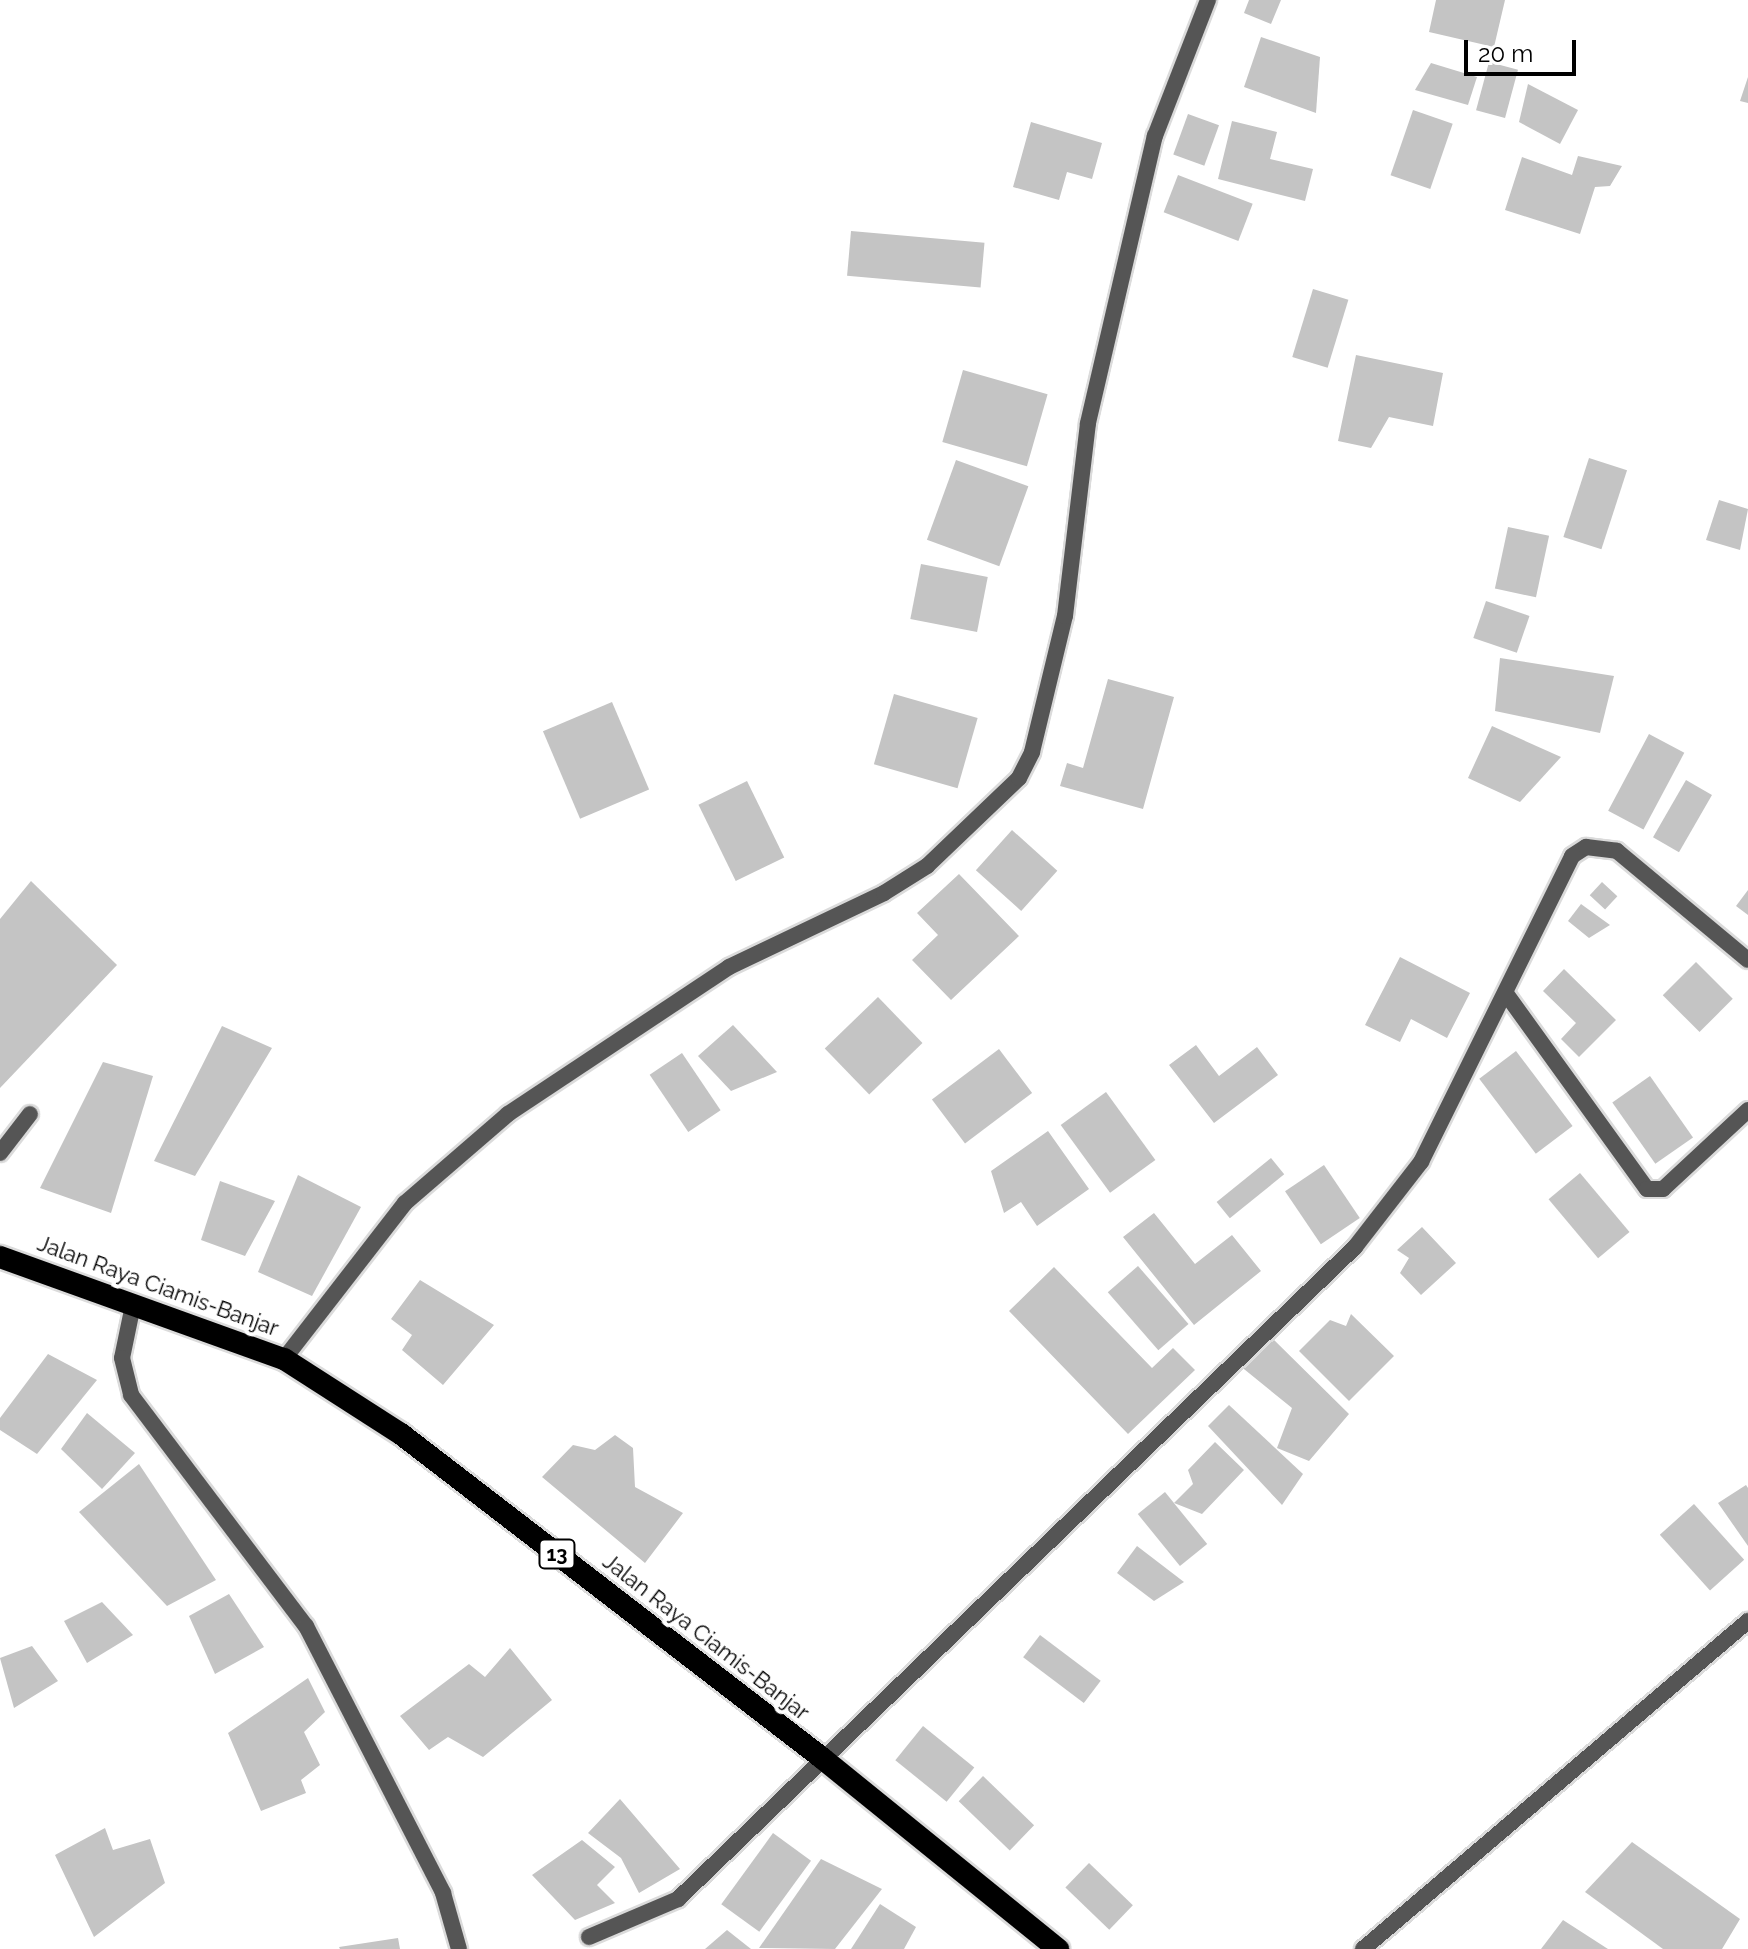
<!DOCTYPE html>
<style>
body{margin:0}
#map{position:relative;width:1748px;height:1949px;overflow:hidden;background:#fff;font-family:Raleway,sans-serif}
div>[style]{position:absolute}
.building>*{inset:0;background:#c4c4c4;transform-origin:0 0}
.roads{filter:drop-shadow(2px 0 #dbdbdb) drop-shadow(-2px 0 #dbdbdb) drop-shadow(0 2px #dbdbdb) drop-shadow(0 -2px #dbdbdb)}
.service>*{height:16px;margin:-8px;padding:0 8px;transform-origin:8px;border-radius:8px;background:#555}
.minor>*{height:16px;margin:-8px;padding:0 8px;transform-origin:8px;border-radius:8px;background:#555}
.trunk>*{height:22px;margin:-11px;padding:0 11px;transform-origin:11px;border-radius:11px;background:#000}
span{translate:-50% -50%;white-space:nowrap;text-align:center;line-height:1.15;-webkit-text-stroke:8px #fff;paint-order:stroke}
.shield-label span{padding:2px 6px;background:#fff;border:2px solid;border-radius:6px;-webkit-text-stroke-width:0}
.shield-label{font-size:20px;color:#000;font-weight:700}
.street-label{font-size:22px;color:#000}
.scale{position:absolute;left:1464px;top:40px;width:112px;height:36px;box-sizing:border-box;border:4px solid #000;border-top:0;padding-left:10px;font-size:24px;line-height:28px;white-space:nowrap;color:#000;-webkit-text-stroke:6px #fff;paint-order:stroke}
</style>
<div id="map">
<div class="building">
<i style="clip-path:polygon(1249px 0,1281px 0,1271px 24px,1244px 13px)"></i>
<i style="clip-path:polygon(1436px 0,1505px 0,1494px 47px,1429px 32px)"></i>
<i style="clip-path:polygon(1261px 37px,1320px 57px,1316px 113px,1244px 87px)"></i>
<i style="left:1489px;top:62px;width:30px;height:50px;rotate:15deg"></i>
<i style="clip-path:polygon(1431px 63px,1477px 77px,1468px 105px,1415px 90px)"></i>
<i style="clip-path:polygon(1748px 77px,1748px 103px,1740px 101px)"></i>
<i style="clip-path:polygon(1528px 84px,1578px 110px,1560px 144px,1519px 122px)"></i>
<i style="left:1413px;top:110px;width:42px;height:69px;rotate:19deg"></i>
<i style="left:1188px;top:114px;width:33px;height:43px;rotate:20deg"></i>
<i style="clip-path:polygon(1232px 121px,1277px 132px,1270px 159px,1313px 169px,1305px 201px,1218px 179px)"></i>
<i style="clip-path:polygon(1031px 122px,1102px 143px,1092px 179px,1067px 172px,1059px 200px,1013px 187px)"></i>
<i style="clip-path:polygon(1578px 156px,1622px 166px,1610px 186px,1595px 187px,1580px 234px,1505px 210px,1522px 157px,1572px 175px)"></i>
<i style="left:1178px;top:175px;width:80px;height:40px;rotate:21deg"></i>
<i style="left:851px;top:231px;width:134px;height:45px;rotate:5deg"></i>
<i style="left:1313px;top:289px;width:37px;height:71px;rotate:17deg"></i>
<i style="clip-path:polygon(1356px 355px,1443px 373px,1433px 426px,1389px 417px,1371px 448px,1338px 441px)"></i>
<i style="left:963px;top:370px;width:88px;height:75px;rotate:16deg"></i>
<i style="left:1589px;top:458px;width:40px;height:83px;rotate:18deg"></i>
<i style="left:956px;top:460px;width:77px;height:85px;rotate:20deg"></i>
<i style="clip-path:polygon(1719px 500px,1748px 509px,1740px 550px,1706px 540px)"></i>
<i style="left:1508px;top:527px;width:42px;height:63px;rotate:12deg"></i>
<i style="left:921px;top:564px;width:68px;height:56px;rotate:11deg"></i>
<i style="left:1486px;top:601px;width:46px;height:39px;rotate:19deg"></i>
<i style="clip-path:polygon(1500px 658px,1614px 676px,1600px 733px,1495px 711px)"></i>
<i style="clip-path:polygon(1108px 679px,1174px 697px,1143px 809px,1060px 786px,1067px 763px,1083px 768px)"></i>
<i style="left:894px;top:694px;width:87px;height:73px;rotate:16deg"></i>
<i style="left:612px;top:702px;width:95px;height:75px;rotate:67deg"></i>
<i style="clip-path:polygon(1492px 726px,1561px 757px,1520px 802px,1468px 778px)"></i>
<i style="left:1649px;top:734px;width:40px;height:87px;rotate:28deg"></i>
<i style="left:1686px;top:780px;width:30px;height:66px;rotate:30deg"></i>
<i style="left:747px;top:781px;width:85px;height:54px;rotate:64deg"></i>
<i style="left:1012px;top:830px;width:61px;height:54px;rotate:42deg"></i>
<i style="clip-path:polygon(959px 874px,1019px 936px,951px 1000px,912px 960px,938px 935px,917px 913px)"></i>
<i style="clip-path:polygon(31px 881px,117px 965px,0 1088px,0 919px)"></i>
<i style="left:1602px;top:882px;width:21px;height:18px;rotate:43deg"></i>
<i style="clip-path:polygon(1748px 890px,1748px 915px,1736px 906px)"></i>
<i style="clip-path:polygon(1581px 904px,1610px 925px,1589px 938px,1568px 921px)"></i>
<i style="clip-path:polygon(1400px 957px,1470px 993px,1447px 1038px,1411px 1019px,1400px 1042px,1365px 1025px)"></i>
<i style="left:1696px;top:962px;width:52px;height:47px;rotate:45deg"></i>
<i style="clip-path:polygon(1564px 969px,1616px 1020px,1579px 1057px,1561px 1039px,1576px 1023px,1543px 991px)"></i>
<i style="left:878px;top:997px;width:64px;height:74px;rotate:46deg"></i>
<i style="clip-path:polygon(733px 1025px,777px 1072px,731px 1091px,698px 1056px)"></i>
<i style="clip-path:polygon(222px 1026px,272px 1048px,195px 1176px,154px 1161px)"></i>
<i style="clip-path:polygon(1196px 1045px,1219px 1076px,1257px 1047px,1278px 1075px,1214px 1123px,1169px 1065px)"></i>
<i style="left:999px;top:1049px;width:55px;height:84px;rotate:53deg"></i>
<i style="left:1516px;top:1051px;width:94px;height:46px;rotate:53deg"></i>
<i style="left:682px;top:1053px;width:69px;height:39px;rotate:56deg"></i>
<i style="clip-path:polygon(103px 1062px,153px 1076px,111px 1213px,40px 1188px)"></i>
<i style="left:1650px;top:1076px;width:75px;height:46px;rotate:55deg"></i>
<i style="left:1106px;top:1092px;width:84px;height:56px;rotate:54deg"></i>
<i style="clip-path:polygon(1048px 1131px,1089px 1189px,1037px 1226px,1021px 1202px,1004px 1213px,991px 1171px)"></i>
<i style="left:1271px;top:1158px;width:21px;height:70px;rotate:51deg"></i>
<i style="left:1324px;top:1165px;width:64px;height:47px;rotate:56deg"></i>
<i style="left:1580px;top:1173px;width:77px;height:41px;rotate:50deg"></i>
<i style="clip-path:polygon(298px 1175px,361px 1207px,312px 1296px,258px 1272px)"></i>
<i style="clip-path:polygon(220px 1181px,275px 1201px,245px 1256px,201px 1240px)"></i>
<i style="clip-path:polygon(1154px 1213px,1195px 1264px,1232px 1235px,1261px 1271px,1194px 1325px,1123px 1237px)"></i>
<i style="clip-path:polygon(1422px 1227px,1456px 1263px,1421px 1295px,1400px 1273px,1409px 1258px,1397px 1250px)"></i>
<i style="left:1138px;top:1266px;width:77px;height:40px;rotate:49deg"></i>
<i style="clip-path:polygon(1054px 1267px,1152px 1368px,1173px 1348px,1195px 1370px,1128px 1434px,1009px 1311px)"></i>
<i style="clip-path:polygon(420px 1280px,494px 1325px,443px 1385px,402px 1350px,412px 1335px,391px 1319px)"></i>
<i style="clip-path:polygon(1351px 1314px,1394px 1356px,1349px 1401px,1299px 1351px,1330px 1320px,1346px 1326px)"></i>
<i style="clip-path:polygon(1270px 1336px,1349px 1414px,1309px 1461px,1277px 1448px,1292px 1408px,1239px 1365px)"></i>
<i style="clip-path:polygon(48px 1354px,97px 1380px,37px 1454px,0 1430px,0 1418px)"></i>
<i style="clip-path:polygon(1229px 1405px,1303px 1474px,1282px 1505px,1208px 1426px)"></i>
<i style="clip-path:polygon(87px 1413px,135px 1453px,102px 1489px,61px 1449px)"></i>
<i style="clip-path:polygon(615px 1435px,633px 1448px,635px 1487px,683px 1513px,645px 1563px,542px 1477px,573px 1445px,595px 1450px)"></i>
<i style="clip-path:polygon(1215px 1442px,1244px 1470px,1202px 1514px,1174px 1503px,1193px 1484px,1188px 1470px)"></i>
<i style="clip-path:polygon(139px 1464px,216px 1580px,167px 1606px,79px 1512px)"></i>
<i style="clip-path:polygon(1746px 1485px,1748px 1488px,1748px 1546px,1718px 1503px)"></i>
<i style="left:1165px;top:1492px;width:67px;height:35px;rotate:51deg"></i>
<i style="left:1694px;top:1504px;width:75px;height:46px;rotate:48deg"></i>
<i style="clip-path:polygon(1137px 1546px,1184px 1582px,1154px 1601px,1117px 1573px)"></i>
<i style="clip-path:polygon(229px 1594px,264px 1647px,215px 1674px,189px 1616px)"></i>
<i style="clip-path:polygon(102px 1602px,133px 1635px,87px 1663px,64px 1621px)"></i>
<i style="left:1040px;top:1635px;width:76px;height:28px;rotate:37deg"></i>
<i style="clip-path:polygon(32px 1646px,58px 1681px,14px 1708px,0 1658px)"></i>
<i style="clip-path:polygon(510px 1648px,552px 1700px,483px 1757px,448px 1737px,429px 1750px,400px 1716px,469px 1664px,485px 1677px)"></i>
<i style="clip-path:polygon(308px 1678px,325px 1712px,304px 1732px,320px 1765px,301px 1780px,306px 1793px,261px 1811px,228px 1733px)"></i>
<i style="left:923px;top:1726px;width:66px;height:44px;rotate:39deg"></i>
<i style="left:983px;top:1776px;width:71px;height:35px;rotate:44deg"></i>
<i style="clip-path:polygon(620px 1799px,680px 1869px,639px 1893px,621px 1858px,588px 1833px)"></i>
<i style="clip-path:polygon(105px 1828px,113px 1850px,150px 1839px,165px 1883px,94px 1937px,55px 1855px)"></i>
<i style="left:773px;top:1833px;width:47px;height:88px;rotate:36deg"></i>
<i style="clip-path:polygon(582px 1840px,615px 1867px,597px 1885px,615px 1903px,575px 1920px,532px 1875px)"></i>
<i style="clip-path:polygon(1632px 1842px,1740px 1919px,1722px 1949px,1663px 1949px,1585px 1892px)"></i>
<i style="clip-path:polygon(821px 1859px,882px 1889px,835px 1949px,759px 1948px)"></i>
<i style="left:1089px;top:1863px;width:61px;height:34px;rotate:44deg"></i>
<i style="clip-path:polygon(880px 1904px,916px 1927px,904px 1949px,851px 1949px)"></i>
<i style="clip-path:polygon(1563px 1920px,1608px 1949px,1541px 1949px)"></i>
<i style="clip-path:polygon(727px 1930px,751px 1949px,705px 1949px)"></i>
<i style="clip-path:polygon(398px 1938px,400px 1949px,340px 1949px,339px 1947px)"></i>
</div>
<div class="roads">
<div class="service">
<i style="left:0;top:1153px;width:49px;rotate:-52.4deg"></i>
</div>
<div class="minor">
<i style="left:1507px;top:995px;width:239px;rotate:54.2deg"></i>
<i style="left:1647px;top:1189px;width:16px"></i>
<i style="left:1663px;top:1189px;width:116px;rotate:-42.9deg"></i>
<i style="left:133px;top:1305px;width:54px;rotate:101.7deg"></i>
<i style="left:122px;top:1358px;width:38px;rotate:76deg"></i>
<i style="left:131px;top:1395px;width:290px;rotate:52.9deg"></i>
<i style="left:306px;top:1626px;width:300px;rotate:62.8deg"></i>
<i style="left:443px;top:1893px;width:58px;rotate:74.1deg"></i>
<i style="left:284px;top:1359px;width:197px;rotate:-52.2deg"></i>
<i style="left:405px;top:1203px;width:136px;rotate:-40.8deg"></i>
<i style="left:508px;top:1114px;width:265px;rotate:-33.6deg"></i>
<i style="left:729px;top:967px;width:172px;rotate:-25.5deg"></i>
<i style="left:884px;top:893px;width:51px;rotate:-32.1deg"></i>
<i style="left:927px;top:866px;width:127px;rotate:-43.7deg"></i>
<i style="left:1019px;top:778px;width:29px;rotate:-63deg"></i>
<i style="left:1032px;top:752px;width:140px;rotate:-76.4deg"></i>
<i style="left:1065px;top:616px;width:194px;rotate:-83.2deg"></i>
<i style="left:1088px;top:423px;width:295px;rotate:-76.9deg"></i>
<i style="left:1155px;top:136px;width:146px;rotate:-68.7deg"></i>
<i style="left:589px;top:1937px;width:97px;rotate:-23.1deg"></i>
<i style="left:678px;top:1899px;width:940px;rotate:-43.92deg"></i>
<i style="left:1355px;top:1247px;width:108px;rotate:-52.2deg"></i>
<i style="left:1421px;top:1162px;width:341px;rotate:-63.7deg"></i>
<i style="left:1572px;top:856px;width:17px;rotate:-33deg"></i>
<i style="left:1586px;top:847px;width:31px;rotate:7deg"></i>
<i style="left:1617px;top:851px;width:170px;rotate:39.8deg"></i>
<i style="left:1363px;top:1949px;width:506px;rotate:-40.43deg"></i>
</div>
<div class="trunk">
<i style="left:0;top:1257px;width:302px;rotate:19.8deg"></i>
<i style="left:284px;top:1359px;width:139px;rotate:32.7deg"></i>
<i style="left:401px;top:1434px;width:531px;rotate:37.58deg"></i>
<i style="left:822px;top:1758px;width:304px;rotate:39deg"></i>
</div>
</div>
<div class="shield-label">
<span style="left:557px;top:1554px">13</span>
</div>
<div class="street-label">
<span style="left:158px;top:1286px;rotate:20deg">Jalan Raya Ciamis-Banjar</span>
<span style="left:706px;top:1637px;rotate:38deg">Jalan Raya Ciamis-Banjar</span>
</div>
<div class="scale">20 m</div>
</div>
